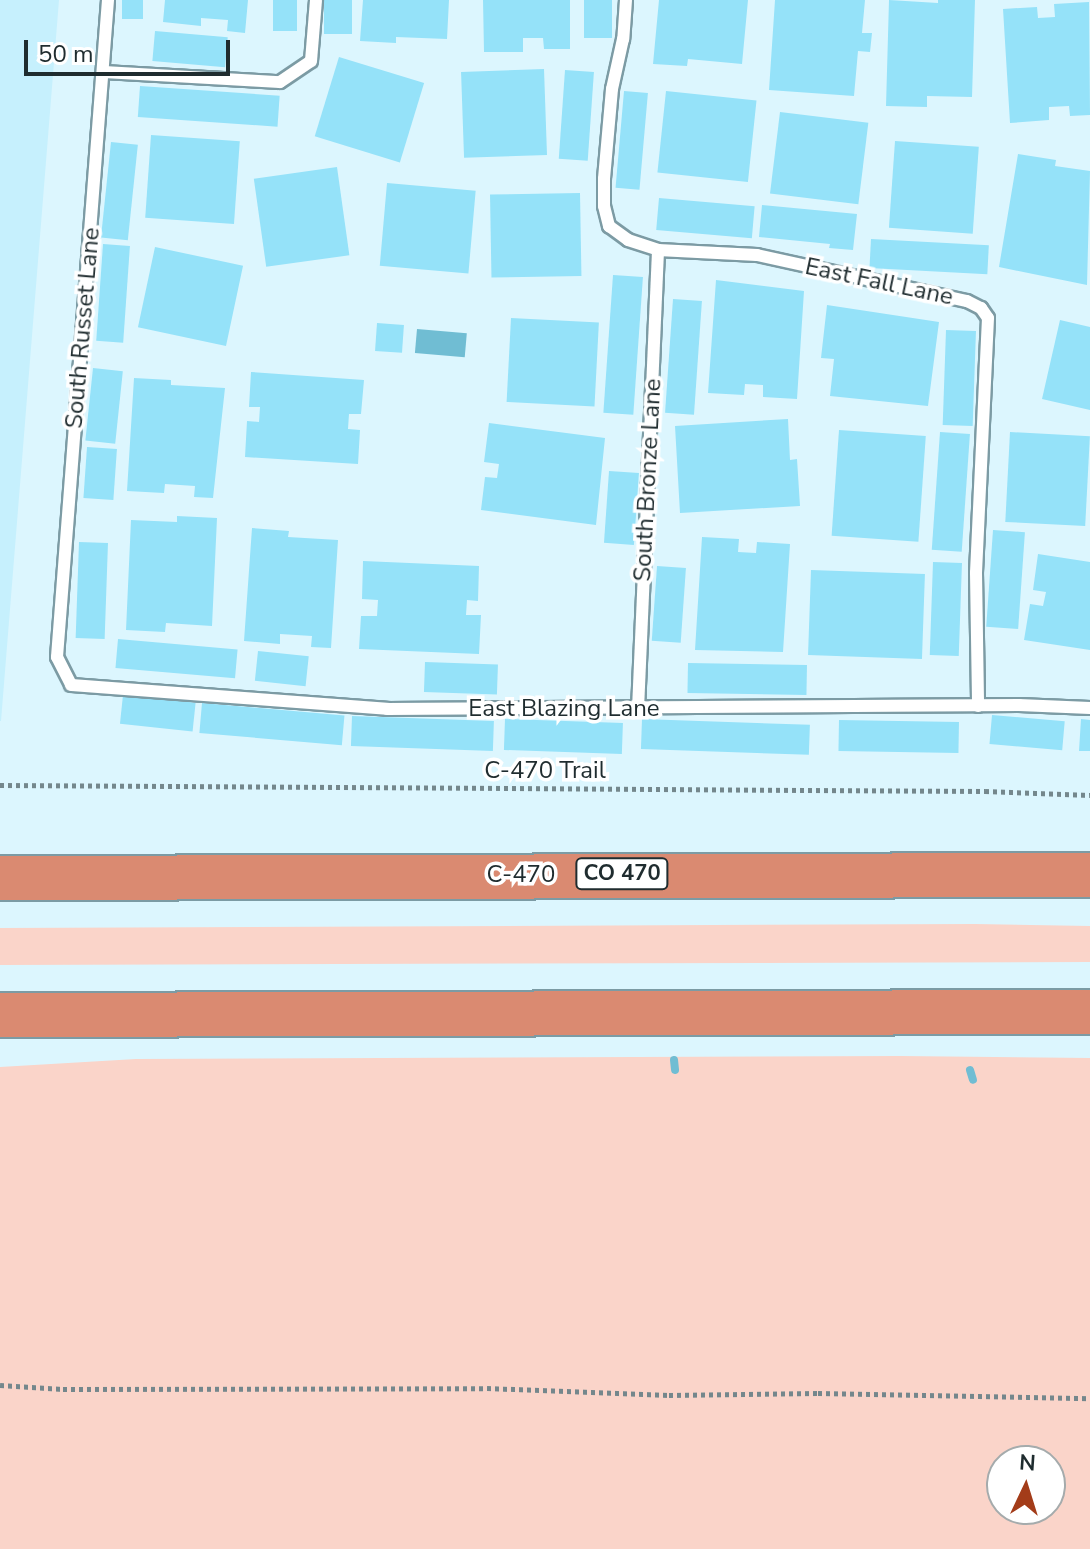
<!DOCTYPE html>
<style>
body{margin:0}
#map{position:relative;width:1090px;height:1549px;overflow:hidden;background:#dcf6fe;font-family:"Nunito Sans",sans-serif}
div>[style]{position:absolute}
.built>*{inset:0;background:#c6f0fd}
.green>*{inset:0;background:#fad4c9}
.water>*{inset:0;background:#70bdd3;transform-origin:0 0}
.stream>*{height:8px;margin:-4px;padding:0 4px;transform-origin:4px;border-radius:4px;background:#70bdd3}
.building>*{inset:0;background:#95e2f9;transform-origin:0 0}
.path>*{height:5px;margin-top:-2.5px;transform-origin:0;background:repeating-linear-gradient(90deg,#74878c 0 4px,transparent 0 8px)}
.roads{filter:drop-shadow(2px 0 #7c9ba4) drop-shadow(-2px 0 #7c9ba4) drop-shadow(0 2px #7c9ba4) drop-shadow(0 -2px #7c9ba4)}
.service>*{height:12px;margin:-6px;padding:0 6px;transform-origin:6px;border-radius:6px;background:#fff}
.motorway>*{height:44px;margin:-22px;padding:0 22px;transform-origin:22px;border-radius:22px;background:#da8a71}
span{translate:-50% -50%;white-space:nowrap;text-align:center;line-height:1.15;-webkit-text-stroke:7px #fff;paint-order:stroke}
.shield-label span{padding:2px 6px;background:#fff;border:2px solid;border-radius:6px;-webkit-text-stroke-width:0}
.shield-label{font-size:22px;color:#1f2c2f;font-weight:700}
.street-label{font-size:24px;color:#1f2c2f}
.north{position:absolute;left:986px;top:1445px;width:80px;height:80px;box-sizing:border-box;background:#fff;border:2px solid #a5abac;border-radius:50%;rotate:4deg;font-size:22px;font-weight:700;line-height:32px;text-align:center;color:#1f2c2f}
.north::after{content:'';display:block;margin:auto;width:28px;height:36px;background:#a33c19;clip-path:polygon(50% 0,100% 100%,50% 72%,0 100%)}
.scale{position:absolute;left:24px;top:40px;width:206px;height:36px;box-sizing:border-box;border:4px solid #1f2c2f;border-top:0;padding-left:10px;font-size:24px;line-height:28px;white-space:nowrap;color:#1f2c2f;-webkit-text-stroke:6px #fff;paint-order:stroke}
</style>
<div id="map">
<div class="built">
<i style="clip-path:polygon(0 0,59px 0,1px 721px,0 721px)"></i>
</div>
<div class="green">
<i style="clip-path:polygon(975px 924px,1090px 926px,1090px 962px,0 965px,0 928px)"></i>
<i style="clip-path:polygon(evenodd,900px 1056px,1090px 1058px,1090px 1549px,0 1549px,0 1067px,136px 1059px,900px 1056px,1050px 1461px,1050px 1509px,1002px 1509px,1002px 1461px,1050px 1461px)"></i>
</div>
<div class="water">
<i style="left:417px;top:329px;width:50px;height:24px;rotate:5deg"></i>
</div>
<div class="stream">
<i style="left:674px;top:1060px;width:10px;rotate:84deg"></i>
<i style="left:970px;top:1070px;width:10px;rotate:73deg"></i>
</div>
<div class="building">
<i style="left:122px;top:0;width:21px;height:19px"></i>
<i style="clip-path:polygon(165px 0,248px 0,245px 33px,227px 31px,228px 20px,201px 18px,201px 26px,163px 22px)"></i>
<i style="left:273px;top:0;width:24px;height:31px"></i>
<i style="left:324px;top:0;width:28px;height:34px"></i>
<i style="clip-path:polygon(363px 0,449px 0,447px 39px,396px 37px,396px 43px,360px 41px)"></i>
<i style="clip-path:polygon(483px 0,570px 0,570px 49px,544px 49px,543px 38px,523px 38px,523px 52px,484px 52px)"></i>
<i style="left:584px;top:0;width:28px;height:38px"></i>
<i style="clip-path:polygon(659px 0,748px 0,742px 64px,688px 59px,687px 66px,653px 64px)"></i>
<i style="clip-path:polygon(775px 0,865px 0,862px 33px,872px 33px,870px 52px,858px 51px,854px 96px,769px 90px)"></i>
<i style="clip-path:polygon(889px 0,938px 3px,938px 0,975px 0,972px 97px,927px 96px,927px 107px,886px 106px)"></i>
<i style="clip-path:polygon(1089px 2px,1090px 115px,1070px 116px,1069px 106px,1049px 107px,1049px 120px,1010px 123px,1003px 9px,1037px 7px,1038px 18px,1055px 17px,1054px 4px)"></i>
<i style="left:155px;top:31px;width:73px;height:30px;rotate:5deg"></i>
<i style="left:339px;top:57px;width:89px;height:83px;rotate:17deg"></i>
<i style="left:544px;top:69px;width:86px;height:83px;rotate:88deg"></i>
<i style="left:565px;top:70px;width:29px;height:89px;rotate:4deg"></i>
<i style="left:140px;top:86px;width:140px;height:31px;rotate:4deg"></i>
<i style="left:624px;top:91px;width:24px;height:97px;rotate:5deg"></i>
<i style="left:666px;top:91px;width:91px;height:82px;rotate:6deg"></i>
<i style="left:780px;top:112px;width:89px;height:82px;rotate:7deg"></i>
<i style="left:151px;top:135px;width:89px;height:83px;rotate:4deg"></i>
<i style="left:895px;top:141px;width:84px;height:87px;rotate:4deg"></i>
<i style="left:111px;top:142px;width:27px;height:96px;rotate:6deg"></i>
<i style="clip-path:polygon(1018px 154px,1056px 160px,1055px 166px,1090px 171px,1087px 285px,999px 267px)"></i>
<i style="left:337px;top:167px;width:89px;height:84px;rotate:82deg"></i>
<i style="left:387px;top:183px;width:89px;height:83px;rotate:5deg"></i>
<i style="left:580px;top:193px;width:83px;height:90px;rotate:89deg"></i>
<i style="left:659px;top:198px;width:96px;height:32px;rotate:5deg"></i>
<i style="clip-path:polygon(762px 205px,857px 214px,853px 250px,829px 248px,830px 244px,759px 237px)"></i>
<i style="left:871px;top:239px;width:118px;height:29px;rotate:3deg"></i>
<i style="left:103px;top:244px;width:27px;height:97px;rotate:4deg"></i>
<i style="left:155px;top:247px;width:90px;height:82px;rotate:12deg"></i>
<i style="left:613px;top:275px;width:30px;height:138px;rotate:4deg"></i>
<i style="clip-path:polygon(716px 280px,804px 291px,797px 399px,763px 397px,763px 385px,745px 384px,744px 395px,708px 393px)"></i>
<i style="left:673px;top:299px;width:29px;height:114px;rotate:4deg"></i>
<i style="clip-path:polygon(827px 305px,939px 322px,928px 406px,830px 396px,834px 359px,821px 358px)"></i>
<i style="left:511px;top:318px;width:88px;height:84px;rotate:3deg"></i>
<i style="clip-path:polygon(1060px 320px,1090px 327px,1090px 410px,1042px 399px)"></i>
<i style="left:377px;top:323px;width:27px;height:28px;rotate:4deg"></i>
<i style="left:946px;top:330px;width:30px;height:95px;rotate:2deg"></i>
<i style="left:93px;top:368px;width:30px;height:73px;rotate:6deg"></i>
<i style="clip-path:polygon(251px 372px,364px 380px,361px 414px,349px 414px,348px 429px,360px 430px,358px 464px,245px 457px,247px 421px,259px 422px,260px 407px,249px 407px)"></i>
<i style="clip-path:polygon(134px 378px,171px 380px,171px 385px,225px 388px,213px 498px,194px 497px,195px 486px,165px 484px,164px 493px,127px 491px)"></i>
<i style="clip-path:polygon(788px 419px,790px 460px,797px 459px,800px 506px,680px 513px,675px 426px)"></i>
<i style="clip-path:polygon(489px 423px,605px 438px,596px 525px,481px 510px,485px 477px,497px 478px,499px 464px,484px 462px)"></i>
<i style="left:839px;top:430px;width:87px;height:106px;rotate:4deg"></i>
<i style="left:940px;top:432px;width:30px;height:118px;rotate:4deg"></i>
<i style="left:1010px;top:432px;width:80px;height:90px;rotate:3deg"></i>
<i style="left:87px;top:447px;width:30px;height:51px;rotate:4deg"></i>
<i style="left:609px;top:471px;width:30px;height:72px;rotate:4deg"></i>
<i style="clip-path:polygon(177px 516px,217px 518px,212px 626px,166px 623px,165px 632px,126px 630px,131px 520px,177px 522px)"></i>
<i style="clip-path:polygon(252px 528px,289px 531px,288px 537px,338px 540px,331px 648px,311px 647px,312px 636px,280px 634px,280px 644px,244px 641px)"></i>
<i style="left:993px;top:530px;width:32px;height:97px;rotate:4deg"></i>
<i style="clip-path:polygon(702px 537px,739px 539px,738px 552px,756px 553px,757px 542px,790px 544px,783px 652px,695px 650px)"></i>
<i style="left:79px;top:542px;width:29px;height:96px;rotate:2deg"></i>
<i style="clip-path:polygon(1038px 554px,1090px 562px,1090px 650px,1024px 640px,1030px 604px,1043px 606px,1046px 592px,1033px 590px)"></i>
<i style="clip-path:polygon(363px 561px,479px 566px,478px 601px,467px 600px,466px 615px,481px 615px,479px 654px,359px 649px,361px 616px,377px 616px,378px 600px,362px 599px)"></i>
<i style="left:933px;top:562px;width:29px;height:93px;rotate:2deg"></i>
<i style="left:657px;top:566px;width:29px;height:75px;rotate:4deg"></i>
<i style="left:811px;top:570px;width:114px;height:85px;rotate:2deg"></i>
<i style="left:118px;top:639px;width:120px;height:29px;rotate:5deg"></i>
<i style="left:258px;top:651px;width:51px;height:30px;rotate:6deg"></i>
<i style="left:425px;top:662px;width:73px;height:30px;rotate:2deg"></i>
<i style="left:688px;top:663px;width:119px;height:30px;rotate:1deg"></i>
<i style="left:123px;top:695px;width:73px;height:29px;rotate:6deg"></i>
<i style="left:202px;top:703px;width:143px;height:30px;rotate:5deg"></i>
<i style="left:992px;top:715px;width:73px;height:29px;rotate:5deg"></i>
<i style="left:352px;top:716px;width:142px;height:30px;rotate:2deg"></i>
<i style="left:505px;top:719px;width:118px;height:31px;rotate:2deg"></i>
<i style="left:642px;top:719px;width:168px;height:30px;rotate:2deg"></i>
<i style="clip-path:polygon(1081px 719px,1090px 720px,1090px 751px,1079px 751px)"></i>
<i style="left:839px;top:720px;width:120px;height:31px;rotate:1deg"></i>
</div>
<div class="path">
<i style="left:0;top:785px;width:985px;rotate:0.35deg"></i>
<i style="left:985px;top:791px;width:105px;rotate:2.2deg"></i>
<i style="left:0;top:1385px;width:63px;rotate:3.6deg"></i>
<i style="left:63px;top:1389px;width:424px;rotate:-0.1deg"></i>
<i style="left:487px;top:1388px;width:182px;rotate:2.2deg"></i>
<i style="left:669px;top:1395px;width:149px;rotate:-0.8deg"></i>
<i style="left:818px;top:1393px;width:272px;rotate:1.1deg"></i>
</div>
<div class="roads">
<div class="service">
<i style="left:108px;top:0;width:659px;rotate:94.44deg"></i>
<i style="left:57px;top:657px;width:31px;rotate:63deg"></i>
<i style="left:71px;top:685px;width:317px;rotate:4.3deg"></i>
<i style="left:387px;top:709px;width:632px;rotate:-0.36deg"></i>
<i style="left:1019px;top:705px;width:71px;rotate:2.4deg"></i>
<i style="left:626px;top:0;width:39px;rotate:94deg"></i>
<i style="left:623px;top:39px;width:51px;rotate:102.4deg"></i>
<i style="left:612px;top:89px;width:90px;rotate:95.1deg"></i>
<i style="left:604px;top:179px;width:27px;rotate:90deg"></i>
<i style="left:604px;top:206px;width:21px;rotate:76deg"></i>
<i style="left:609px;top:226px;width:24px;rotate:36deg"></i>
<i style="left:628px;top:240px;width:32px;rotate:18deg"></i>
<i style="left:658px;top:250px;width:99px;rotate:2.9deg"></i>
<i style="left:757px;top:255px;width:215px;rotate:12.4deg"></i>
<i style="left:967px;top:301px;width:16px;rotate:27deg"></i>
<i style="left:981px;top:308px;width:12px;rotate:55deg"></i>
<i style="left:988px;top:318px;width:255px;rotate:92.7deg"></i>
<i style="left:976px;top:573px;width:133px;rotate:89.1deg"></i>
<i style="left:104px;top:72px;width:176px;rotate:3.3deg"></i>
<i style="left:280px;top:82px;width:37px;rotate:-34deg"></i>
<i style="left:311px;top:61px;width:61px;rotate:-85.3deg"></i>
<i style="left:638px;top:709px;width:459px;rotate:-87.5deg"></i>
</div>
<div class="motorway">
<i style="left:0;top:878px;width:1090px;rotate:-0.16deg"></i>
<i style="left:0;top:1015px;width:1090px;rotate:-0.16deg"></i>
</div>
</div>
<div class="shield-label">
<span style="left:622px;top:874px">CO 470</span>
</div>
<div class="street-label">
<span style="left:879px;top:282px;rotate:12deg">East Fall Lane</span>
<span style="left:83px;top:328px;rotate:-85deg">South Russet Lane</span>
<span style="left:648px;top:480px;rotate:-87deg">South Bronze Lane</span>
<span style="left:564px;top:709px">East Blazing Lane</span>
<span style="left:545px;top:771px">C-470 Trail</span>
<span style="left:521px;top:875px">C-470</span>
</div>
<div class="north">N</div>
<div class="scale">50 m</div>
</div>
